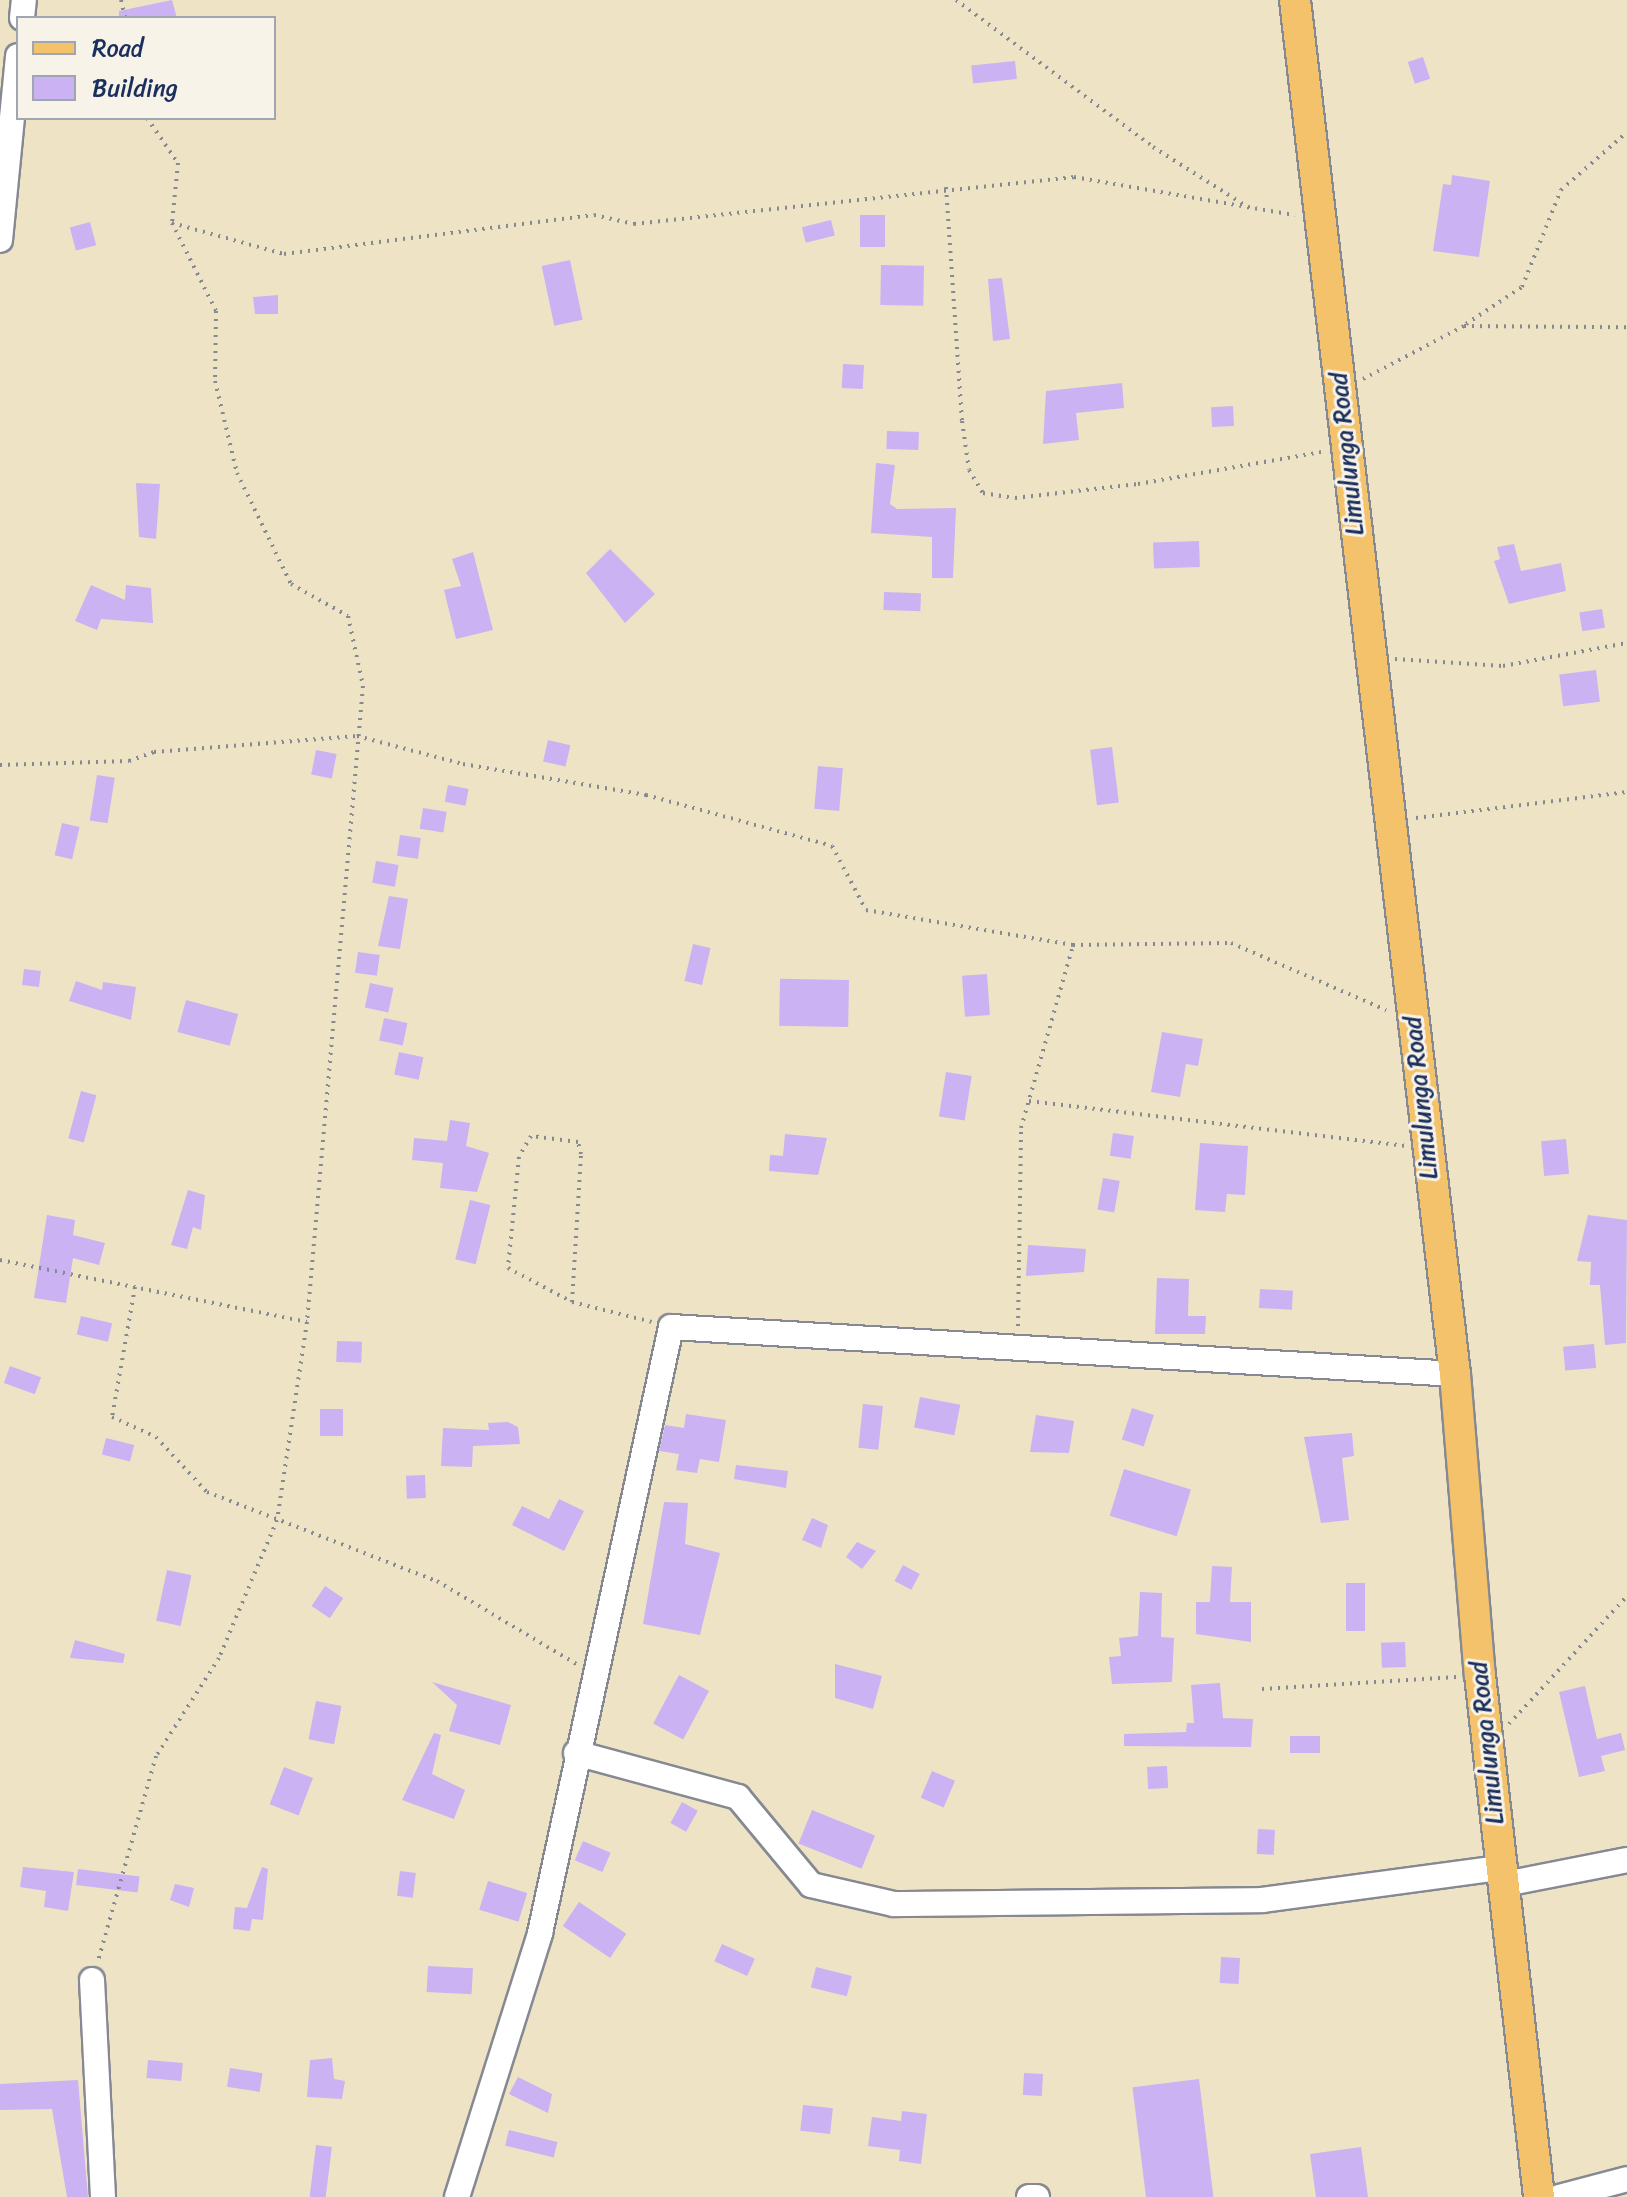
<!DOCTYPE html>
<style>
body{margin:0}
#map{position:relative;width:1627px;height:2197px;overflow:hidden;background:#efe3c6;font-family:Sriracha,sans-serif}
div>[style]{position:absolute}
.building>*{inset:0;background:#cbb2f3;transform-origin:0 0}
.path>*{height:4px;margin-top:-2px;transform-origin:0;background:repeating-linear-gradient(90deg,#858992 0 2px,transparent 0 8px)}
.roads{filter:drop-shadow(2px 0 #858992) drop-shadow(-2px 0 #858992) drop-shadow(0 2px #858992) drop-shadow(0 -2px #858992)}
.minor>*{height:24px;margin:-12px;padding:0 12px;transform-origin:12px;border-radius:12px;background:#fff}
.major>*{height:30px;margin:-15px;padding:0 15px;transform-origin:15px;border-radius:15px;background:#f3c26a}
span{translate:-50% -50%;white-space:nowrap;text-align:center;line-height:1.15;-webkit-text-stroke:6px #f7f3e8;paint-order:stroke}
.street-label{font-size:24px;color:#1b2f5e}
.legend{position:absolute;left:16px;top:16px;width:260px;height:104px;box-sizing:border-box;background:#f7f3e8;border:2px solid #9fa5b1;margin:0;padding:10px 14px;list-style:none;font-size:24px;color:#1b2f5e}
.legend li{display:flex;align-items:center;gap:16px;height:40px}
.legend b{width:40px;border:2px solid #9fa5b1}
</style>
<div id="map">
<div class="building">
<i style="clip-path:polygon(172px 0,177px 18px,119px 18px,119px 11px)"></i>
<i style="left:1423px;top:57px;width:23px;height:16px;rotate:72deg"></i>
<i style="left:1015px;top:61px;width:18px;height:44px;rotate:84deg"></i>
<i style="clip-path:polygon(1452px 175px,1490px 181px,1479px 257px,1433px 251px,1443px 184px,1451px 185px)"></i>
<i style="left:860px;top:215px;width:25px;height:32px"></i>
<i style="left:831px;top:220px;width:16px;height:30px;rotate:76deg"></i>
<i style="left:90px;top:222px;width:24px;height:21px;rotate:75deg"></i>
<i style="left:570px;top:260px;width:61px;height:29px;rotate:78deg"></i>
<i style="left:881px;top:265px;width:43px;height:40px;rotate:1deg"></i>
<i style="clip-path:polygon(1002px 278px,1010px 339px,993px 341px,988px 279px)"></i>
<i style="clip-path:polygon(278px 295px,278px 314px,255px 314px,253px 297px)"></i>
<i style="left:843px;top:364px;width:21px;height:24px;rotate:3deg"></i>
<i style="clip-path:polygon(1122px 383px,1124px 408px,1076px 413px,1079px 440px,1043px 444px,1046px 391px)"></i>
<i style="left:1233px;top:406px;width:20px;height:22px;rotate:87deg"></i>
<i style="left:887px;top:431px;width:32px;height:18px;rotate:2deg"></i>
<i style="clip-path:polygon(876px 463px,895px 465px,890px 504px,897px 509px,956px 508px,953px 578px,932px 578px,932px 537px,871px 533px)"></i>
<i style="clip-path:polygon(136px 483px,160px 484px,156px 539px,139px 537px)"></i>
<i style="left:1199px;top:541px;width:26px;height:46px;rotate:88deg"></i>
<i style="clip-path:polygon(1514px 544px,1521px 571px,1561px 563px,1566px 591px,1509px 604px,1494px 561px,1500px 559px,1497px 547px)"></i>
<i style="clip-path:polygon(610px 549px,655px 594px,625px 623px,586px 573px)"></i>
<i style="clip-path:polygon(473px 552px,493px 630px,456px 639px,444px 590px,461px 586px,452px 559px)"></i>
<i style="clip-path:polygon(91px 585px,125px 600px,126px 585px,151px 588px,153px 623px,101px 619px,97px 630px,75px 621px)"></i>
<i style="left:884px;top:592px;width:37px;height:18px;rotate:2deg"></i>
<i style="left:1602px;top:609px;width:19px;height:23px;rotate:81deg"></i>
<i style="left:1596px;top:670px;width:32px;height:37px;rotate:83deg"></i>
<i style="left:548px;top:740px;width:23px;height:22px;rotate:13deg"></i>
<i style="left:1112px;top:747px;width:56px;height:22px;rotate:83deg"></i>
<i style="left:316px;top:750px;width:21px;height:25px;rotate:11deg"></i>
<i style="left:818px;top:766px;width:25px;height:43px;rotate:5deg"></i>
<i style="left:97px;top:775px;width:18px;height:46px;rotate:9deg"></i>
<i style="left:448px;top:785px;width:21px;height:17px;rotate:11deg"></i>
<i style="left:423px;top:808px;width:24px;height:21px;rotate:9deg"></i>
<i style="left:62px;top:823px;width:18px;height:33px;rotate:13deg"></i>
<i style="left:400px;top:835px;width:21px;height:21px;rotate:8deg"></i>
<i style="left:376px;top:861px;width:23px;height:22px;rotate:10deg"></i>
<i style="clip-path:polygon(389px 896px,408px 899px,400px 949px,378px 946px)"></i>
<i style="left:693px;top:944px;width:18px;height:38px;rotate:13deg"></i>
<i style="left:358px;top:952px;width:22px;height:21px;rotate:8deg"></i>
<i style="left:24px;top:969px;width:17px;height:16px;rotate:7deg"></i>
<i style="left:987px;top:974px;width:41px;height:25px;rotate:86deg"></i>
<i style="left:849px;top:980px;width:47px;height:69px;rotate:91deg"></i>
<i style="clip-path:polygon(76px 981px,102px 990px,103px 982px,136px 987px,131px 1020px,69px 1001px)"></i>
<i style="left:370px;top:983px;width:24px;height:25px;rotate:12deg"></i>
<i style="left:186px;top:1000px;width:54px;height:33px;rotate:15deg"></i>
<i style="left:384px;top:1018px;width:24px;height:23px;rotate:12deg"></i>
<i style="clip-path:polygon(1162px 1032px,1203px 1039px,1198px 1066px,1186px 1064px,1180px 1097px,1151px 1092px)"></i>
<i style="left:399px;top:1052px;width:25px;height:23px;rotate:12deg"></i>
<i style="left:946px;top:1072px;width:26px;height:45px;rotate:9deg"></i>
<i style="left:81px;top:1091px;width:16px;height:49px;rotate:15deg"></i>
<i style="clip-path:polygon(450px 1120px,470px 1123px,466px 1146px,489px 1153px,477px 1192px,440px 1188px,443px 1163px,412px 1160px,414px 1138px,447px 1141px)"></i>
<i style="left:1113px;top:1133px;width:21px;height:23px;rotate:8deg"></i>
<i style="clip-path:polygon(785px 1134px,827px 1138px,818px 1175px,769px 1171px,770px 1155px,783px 1156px)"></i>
<i style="left:1566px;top:1139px;width:35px;height:25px;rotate:85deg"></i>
<i style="clip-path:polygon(1200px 1143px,1248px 1146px,1245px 1195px,1227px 1194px,1225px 1212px,1195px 1210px)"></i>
<i style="left:1103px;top:1178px;width:17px;height:32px;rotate:10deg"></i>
<i style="clip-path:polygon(188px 1190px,205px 1195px,201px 1230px,193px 1227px,187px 1249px,171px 1245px)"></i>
<i style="left:470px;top:1200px;width:21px;height:61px;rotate:14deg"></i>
<i style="clip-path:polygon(47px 1215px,75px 1220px,73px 1235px,105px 1243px,99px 1265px,73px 1258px,66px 1303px,34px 1298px)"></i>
<i style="clip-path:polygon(1588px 1215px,1627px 1220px,1626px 1343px,1605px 1345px,1600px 1285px,1590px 1285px,1591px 1262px,1577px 1261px)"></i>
<i style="clip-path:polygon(1028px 1245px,1086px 1249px,1084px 1272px,1026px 1276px)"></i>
<i style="clip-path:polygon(1157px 1278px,1189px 1279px,1188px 1316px,1206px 1316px,1205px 1334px,1155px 1334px)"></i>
<i style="left:1260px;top:1289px;width:33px;height:19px;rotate:3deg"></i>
<i style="left:81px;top:1316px;width:32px;height:19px;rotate:13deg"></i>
<i style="left:337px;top:1341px;width:25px;height:21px;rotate:2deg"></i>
<i style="left:1594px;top:1344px;width:24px;height:31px;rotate:85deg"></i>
<i style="left:10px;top:1366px;width:33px;height:18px;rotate:20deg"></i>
<i style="left:920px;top:1397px;width:41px;height:31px;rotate:11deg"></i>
<i style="left:863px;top:1404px;width:20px;height:44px;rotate:6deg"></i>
<i style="left:1132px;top:1408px;width:23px;height:33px;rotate:18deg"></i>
<i style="left:320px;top:1409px;width:23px;height:27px"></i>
<i style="clip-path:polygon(686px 1414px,726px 1420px,719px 1462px,700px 1459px,697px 1473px,676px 1470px,679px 1454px,659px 1451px,665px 1425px,684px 1428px)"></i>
<i style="clip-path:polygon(1036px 1415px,1074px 1421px,1069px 1453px,1030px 1452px)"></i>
<i style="clip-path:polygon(508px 1422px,518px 1427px,520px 1444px,473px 1446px,472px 1467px,441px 1466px,443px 1428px,489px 1430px,488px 1423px)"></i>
<i style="clip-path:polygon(1352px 1433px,1354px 1456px,1342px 1458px,1349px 1520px,1321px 1523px,1304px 1437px)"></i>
<i style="left:106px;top:1438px;width:29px;height:17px;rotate:14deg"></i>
<i style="clip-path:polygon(736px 1465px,788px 1471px,786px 1488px,734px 1479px)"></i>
<i style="left:1124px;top:1469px;width:70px;height:49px;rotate:17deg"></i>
<i style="left:425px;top:1475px;width:23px;height:19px;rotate:88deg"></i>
<i style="clip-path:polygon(559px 1499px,584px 1511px,564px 1551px,512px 1525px,522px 1506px,549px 1519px)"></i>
<i style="clip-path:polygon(664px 1502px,688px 1503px,685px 1544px,720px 1553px,700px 1635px,643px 1624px)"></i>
<i style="clip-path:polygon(812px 1518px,828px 1525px,821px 1548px,802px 1540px)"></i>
<i style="clip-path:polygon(857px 1542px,876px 1551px,862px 1569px,846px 1557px)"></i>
<i style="left:903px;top:1565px;width:19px;height:18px;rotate:28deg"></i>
<i style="clip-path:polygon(1212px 1566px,1232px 1567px,1230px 1602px,1251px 1602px,1251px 1642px,1196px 1634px,1196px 1602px,1210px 1602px)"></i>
<i style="left:167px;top:1570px;width:25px;height:52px;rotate:12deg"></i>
<i style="left:1346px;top:1583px;width:19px;height:48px"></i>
<i style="left:325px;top:1586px;width:22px;height:24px;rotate:34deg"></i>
<i style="clip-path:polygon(1140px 1592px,1162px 1593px,1161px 1637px,1174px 1638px,1172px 1682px,1112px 1684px,1109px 1657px,1121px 1656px,1119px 1638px,1138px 1636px)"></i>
<i style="clip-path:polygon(75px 1640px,125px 1654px,123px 1663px,70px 1658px)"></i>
<i style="left:1405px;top:1642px;width:25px;height:24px;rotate:88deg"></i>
<i style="clip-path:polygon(835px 1664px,882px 1676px,873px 1709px,835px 1698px)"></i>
<i style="left:679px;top:1675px;width:34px;height:55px;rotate:28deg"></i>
<i style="clip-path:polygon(432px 1682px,511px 1705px,500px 1745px,449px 1731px,457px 1705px)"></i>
<i style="clip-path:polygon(1220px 1683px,1223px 1718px,1253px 1719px,1251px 1747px,1124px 1746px,1124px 1734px,1186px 1732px,1187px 1723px,1194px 1723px,1191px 1685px)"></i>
<i style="clip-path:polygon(1585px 1686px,1597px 1739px,1621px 1733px,1625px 1750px,1601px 1756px,1605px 1771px,1579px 1777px,1559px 1692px)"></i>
<i style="left:316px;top:1701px;width:26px;height:39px;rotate:11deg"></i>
<i style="clip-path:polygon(434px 1733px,441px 1735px,432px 1774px,465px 1790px,454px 1819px,402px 1800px)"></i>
<i style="left:1290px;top:1736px;width:30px;height:17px"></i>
<i style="left:1167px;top:1766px;width:22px;height:20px;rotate:87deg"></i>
<i style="left:284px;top:1767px;width:31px;height:40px;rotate:21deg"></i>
<i style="left:932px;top:1771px;width:25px;height:29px;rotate:23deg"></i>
<i style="left:682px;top:1802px;width:18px;height:24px;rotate:29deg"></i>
<i style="left:812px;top:1810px;width:68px;height:36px;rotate:22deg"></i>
<i style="left:1258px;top:1829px;width:17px;height:25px;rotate:3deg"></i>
<i style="left:583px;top:1841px;width:30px;height:21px;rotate:23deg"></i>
<i style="clip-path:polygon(23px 1867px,74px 1872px,68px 1911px,44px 1907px,46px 1891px,20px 1887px)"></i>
<i style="clip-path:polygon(262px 1867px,268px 1869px,263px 1920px,252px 1919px,250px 1931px,233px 1929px,235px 1907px,247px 1908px)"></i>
<i style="left:78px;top:1869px;width:62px;height:16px;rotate:7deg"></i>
<i style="left:400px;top:1871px;width:16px;height:25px;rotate:7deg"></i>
<i style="left:488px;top:1881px;width:41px;height:30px;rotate:17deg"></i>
<i style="clip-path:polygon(175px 1884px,194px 1888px,189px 1907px,170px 1900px)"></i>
<i style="left:579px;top:1902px;width:57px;height:29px;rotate:34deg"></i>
<i style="left:722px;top:1944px;width:36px;height:19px;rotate:24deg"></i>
<i style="left:1221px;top:1957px;width:19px;height:26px;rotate:3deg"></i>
<i style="left:428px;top:1966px;width:45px;height:26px;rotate:3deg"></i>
<i style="left:816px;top:1967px;width:37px;height:21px;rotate:14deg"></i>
<i style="clip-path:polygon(332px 2058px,334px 2079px,345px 2081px,342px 2099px,307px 2097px,310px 2060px)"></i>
<i style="left:148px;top:2060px;width:35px;height:18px;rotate:5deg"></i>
<i style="left:230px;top:2068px;width:33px;height:19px;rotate:9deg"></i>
<i style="left:1024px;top:2073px;width:19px;height:22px;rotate:3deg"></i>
<i style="clip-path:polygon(518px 2077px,552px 2094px,548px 2113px,509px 2094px)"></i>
<i style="left:1199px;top:2079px;width:119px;height:67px;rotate:83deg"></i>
<i style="clip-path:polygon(78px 2080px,88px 2197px,67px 2197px,52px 2109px,0 2110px,0 2084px)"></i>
<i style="left:803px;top:2105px;width:30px;height:26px;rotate:6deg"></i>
<i style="clip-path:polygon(902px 2111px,927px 2114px,921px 2164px,899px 2161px,900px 2150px,868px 2146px,872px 2117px,901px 2121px)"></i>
<i style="left:509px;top:2130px;width:50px;height:16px;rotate:14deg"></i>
<i style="left:316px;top:2145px;width:16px;height:52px;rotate:7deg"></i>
<i style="clip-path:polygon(1361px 2147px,1368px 2197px,1316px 2197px,1310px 2154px)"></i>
</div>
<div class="path">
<i style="left:121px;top:0;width:18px;rotate:77deg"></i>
<i style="left:956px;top:0;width:246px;rotate:36.7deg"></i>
<i style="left:1153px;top:147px;width:120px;rotate:32.4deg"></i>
<i style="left:147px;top:118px;width:55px;rotate:55.4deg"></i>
<i style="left:178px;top:163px;width:60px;rotate:95.7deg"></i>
<i style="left:172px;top:223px;width:98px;rotate:63.4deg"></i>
<i style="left:216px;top:311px;width:70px;rotate:90.8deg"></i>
<i style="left:215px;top:381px;width:95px;rotate:76.6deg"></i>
<i style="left:237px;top:473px;width:123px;rotate:64.1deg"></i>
<i style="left:291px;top:584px;width:65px;rotate:29.3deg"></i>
<i style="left:348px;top:616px;width:72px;rotate:77.9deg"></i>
<i style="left:363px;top:686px;width:638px;rotate:95.03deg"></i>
<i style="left:946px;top:187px;width:235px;rotate:86.1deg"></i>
<i style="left:962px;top:421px;width:49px;rotate:81.9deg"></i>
<i style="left:969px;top:470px;width:27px;rotate:59deg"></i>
<i style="left:983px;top:493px;width:32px;rotate:9deg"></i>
<i style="left:1015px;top:498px;width:124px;rotate:-6.5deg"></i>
<i style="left:1138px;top:484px;width:187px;rotate:-9.9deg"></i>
<i style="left:172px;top:223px;width:116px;rotate:15.5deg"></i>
<i style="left:284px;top:254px;width:312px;rotate:-7.2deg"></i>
<i style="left:594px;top:215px;width:41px;rotate:12.7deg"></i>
<i style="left:634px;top:224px;width:443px;rotate:-6.1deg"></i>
<i style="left:1074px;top:177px;width:224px;rotate:9.8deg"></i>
<i style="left:1466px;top:324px;width:67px;rotate:-33.5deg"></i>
<i style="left:1522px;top:287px;width:105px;rotate:-68.1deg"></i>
<i style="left:1561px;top:190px;width:88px;rotate:-41.3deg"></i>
<i style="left:1363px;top:379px;width:114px;rotate:-27.7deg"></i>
<i style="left:1464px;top:326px;width:163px;rotate:0.4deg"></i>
<i style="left:1395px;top:659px;width:108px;rotate:3.7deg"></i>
<i style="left:1503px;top:666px;width:126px;rotate:-10.5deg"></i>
<i style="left:0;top:765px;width:129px;rotate:-1.8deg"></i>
<i style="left:129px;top:761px;width:27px;rotate:-20deg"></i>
<i style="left:154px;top:752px;width:204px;rotate:-4.5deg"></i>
<i style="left:357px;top:736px;width:110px;rotate:14.8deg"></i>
<i style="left:463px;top:764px;width:186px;rotate:9.6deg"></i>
<i style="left:646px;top:795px;width:193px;rotate:15.3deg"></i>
<i style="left:832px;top:846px;width:72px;rotate:62deg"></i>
<i style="left:866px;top:910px;width:210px;rotate:9.6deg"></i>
<i style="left:1416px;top:818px;width:213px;rotate:-7deg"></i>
<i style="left:1029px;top:1101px;width:378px;rotate:6.8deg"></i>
<i style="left:0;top:1260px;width:313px;rotate:11.4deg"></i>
<i style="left:307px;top:1322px;width:200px;rotate:98.6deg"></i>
<i style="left:277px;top:1520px;width:150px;rotate:112.8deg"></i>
<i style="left:219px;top:1658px;width:117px;rotate:122.7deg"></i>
<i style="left:156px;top:1756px;width:213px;rotate:105.8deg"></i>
<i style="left:135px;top:1287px;width:132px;rotate:100deg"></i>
<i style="left:112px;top:1417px;width:48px;rotate:24.4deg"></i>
<i style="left:156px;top:1437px;width:75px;rotate:47.2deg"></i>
<i style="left:207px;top:1492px;width:247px;rotate:21.2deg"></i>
<i style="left:437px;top:1581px;width:164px;rotate:30.8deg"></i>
<i style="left:572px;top:1302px;width:148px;rotate:-86.5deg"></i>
<i style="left:581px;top:1154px;width:12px;rotate:-104deg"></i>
<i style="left:578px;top:1142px;width:47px;rotate:-172.7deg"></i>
<i style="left:531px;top:1136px;width:24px;rotate:120deg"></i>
<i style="left:519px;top:1157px;width:112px;rotate:95.7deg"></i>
<i style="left:508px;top:1268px;width:72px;rotate:28deg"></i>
<i style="left:572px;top:1302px;width:82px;rotate:14deg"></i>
<i style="left:1018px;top:1326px;width:198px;rotate:-89.1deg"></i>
<i style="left:1021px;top:1128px;width:190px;rotate:-74.1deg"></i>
<i style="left:1073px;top:945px;width:158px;rotate:-0.7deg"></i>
<i style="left:1231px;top:943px;width:169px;rotate:23.4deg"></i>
<i style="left:1262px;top:1689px;width:195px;rotate:-3.5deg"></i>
<i style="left:1509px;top:1724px;width:174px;rotate:-47.3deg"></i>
</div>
<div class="roads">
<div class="minor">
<i style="left:22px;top:18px;width:18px;rotate:-84deg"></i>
<i style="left:0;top:240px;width:185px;rotate:-84.4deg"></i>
<i style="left:576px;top:1753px;width:168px;rotate:15.2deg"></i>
<i style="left:738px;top:1797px;width:114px;rotate:50.3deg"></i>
<i style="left:811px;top:1885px;width:85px;rotate:12.9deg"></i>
<i style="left:894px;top:1904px;width:368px;rotate:-0.6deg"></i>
<i style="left:1262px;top:1900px;width:240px;rotate:-7.7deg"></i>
<i style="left:1505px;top:1884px;width:124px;rotate:-11.1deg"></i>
<i style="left:92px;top:1980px;width:217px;rotate:87.1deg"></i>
<i style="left:457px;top:2197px;width:277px;rotate:-72.5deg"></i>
<i style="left:540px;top:1933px;width:620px;rotate:-77.8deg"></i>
<i style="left:671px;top:1327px;width:785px;rotate:3.43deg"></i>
<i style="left:1029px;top:2197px;width:8px"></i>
<i style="left:1559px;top:2197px;width:70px;rotate:-14.8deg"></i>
</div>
<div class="major">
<i style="left:1295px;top:0;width:1383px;rotate:83.36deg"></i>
<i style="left:1455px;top:1374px;width:302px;rotate:85.3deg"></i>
<i style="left:1480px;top:1675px;width:525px;rotate:83.55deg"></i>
</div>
</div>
<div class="street-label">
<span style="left:1347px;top:454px;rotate:-96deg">Limulunga Road</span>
<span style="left:1421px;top:1098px;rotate:-96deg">Limulunga Road</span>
<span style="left:1487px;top:1743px;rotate:-96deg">Limulunga Road</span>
</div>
<ul class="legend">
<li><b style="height:10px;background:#f3c26a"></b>Road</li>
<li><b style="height:22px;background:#cbb2f3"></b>Building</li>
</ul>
</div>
